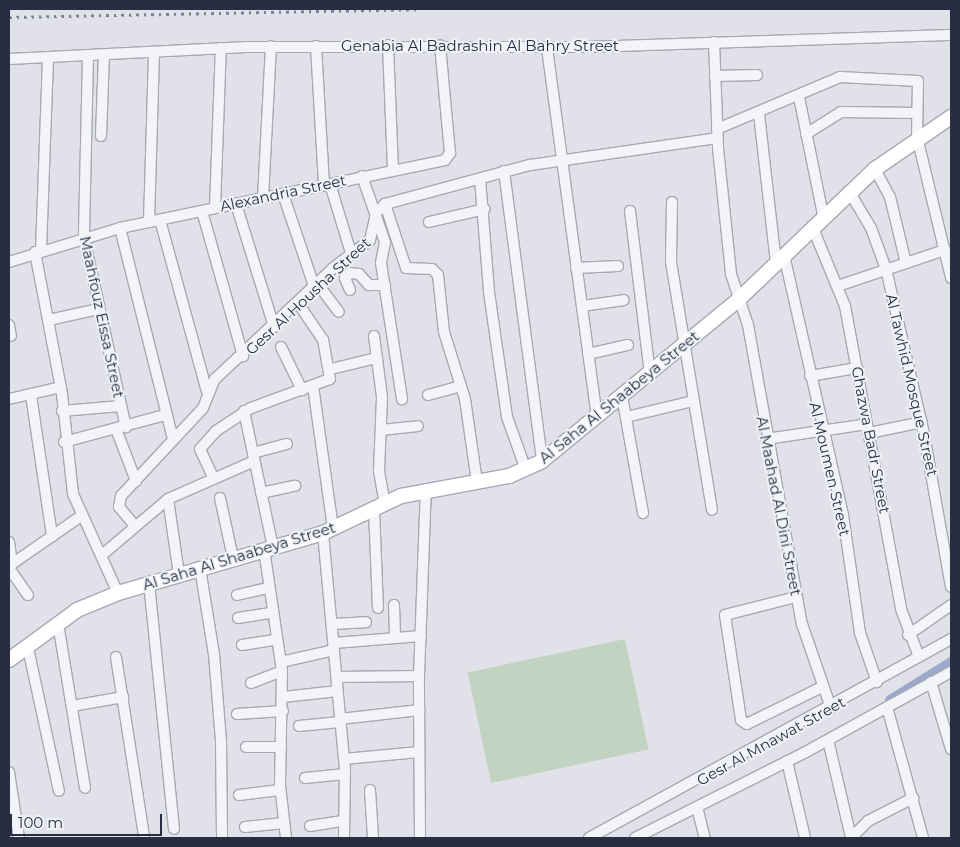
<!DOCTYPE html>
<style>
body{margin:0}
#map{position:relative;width:960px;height:847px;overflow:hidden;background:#e1e2e9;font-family:Montserrat,sans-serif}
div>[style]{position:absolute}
.green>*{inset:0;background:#c3d3c2;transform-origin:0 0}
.canal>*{height:11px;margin:-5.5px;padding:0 5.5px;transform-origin:5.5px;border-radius:5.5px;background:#9ba9ca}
.roads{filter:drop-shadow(1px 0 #a6a8b3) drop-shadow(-1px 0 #a6a8b3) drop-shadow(0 1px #a6a8b3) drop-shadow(0 -1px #a6a8b3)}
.minor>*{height:10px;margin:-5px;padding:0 5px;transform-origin:5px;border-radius:5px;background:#f3f4f8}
.major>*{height:14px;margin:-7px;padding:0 7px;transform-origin:7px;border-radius:7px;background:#fff}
.rail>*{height:3px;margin-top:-1.5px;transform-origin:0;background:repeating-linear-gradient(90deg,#7a7f93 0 2.5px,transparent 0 7.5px)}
span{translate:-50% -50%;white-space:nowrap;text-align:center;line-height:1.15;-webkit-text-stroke:4px #f0f2f7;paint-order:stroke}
.street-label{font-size:15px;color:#292d41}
.frame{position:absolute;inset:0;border:10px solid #292d41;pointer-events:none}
.scale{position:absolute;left:10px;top:814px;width:152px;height:22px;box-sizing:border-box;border:2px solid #292d41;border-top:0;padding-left:6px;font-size:15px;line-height:18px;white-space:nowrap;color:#292d41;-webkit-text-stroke:4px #f0f2f7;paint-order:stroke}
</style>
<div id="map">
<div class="green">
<i style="left:625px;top:639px;width:113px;height:161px;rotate:78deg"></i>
</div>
<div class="canal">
<i style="left:890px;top:700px;width:72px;rotate:-31.9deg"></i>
</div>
<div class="roads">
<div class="minor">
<i style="left:714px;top:42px;width:106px;rotate:87.8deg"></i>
<i style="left:718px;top:148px;width:127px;rotate:84.1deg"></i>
<i style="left:731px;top:274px;width:54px;rotate:71.6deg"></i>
<i style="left:748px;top:325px;width:304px;rotate:79.8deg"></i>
<i style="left:802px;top:624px;width:89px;rotate:71deg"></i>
<i style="left:388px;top:45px;width:124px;rotate:87.7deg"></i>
<i style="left:316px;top:46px;width:139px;rotate:86.7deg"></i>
<i style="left:547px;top:48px;width:371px;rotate:82.3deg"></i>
<i style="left:88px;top:56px;width:182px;rotate:91.3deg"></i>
<i style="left:84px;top:238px;width:194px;rotate:77.5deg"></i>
<i style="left:9px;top:59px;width:238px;rotate:-2.9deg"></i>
<i style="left:247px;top:47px;width:337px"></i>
<i style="left:584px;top:47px;width:367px;rotate:-1.9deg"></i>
<i style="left:715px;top:76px;width:42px;rotate:-1.4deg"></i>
<i style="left:799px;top:97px;width:120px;rotate:78.5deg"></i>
<i style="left:759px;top:114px;width:150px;rotate:83.5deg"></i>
<i style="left:717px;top:129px;width:134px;rotate:-22.9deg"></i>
<i style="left:840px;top:77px;width:78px;rotate:2.9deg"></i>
<i style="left:918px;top:81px;width:56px;rotate:91deg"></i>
<i style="left:917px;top:137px;width:145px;rotate:76.4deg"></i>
<i style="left:806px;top:134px;width:41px;rotate:-32.2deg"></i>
<i style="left:841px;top:112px;width:76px;rotate:0.8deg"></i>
<i style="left:101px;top:136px;width:80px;rotate:-87.9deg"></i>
<i style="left:875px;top:169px;width:32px;rotate:62deg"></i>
<i style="left:890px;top:197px;width:68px;rotate:76.4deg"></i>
<i style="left:504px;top:171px;width:292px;rotate:82.5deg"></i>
<i style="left:362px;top:176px;width:70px;rotate:70.8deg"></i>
<i style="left:385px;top:242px;width:21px;rotate:101deg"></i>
<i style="left:381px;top:263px;width:138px;rotate:81.2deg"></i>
<i style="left:480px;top:179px;width:113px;rotate:85.4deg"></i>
<i style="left:489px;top:292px;width:126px;rotate:81.8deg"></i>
<i style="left:507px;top:417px;width:56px;rotate:70.3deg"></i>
<i style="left:330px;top:184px;width:72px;rotate:73.1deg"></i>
<i style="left:849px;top:191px;width:43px;rotate:59.3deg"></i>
<i style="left:871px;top:228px;width:44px;rotate:69.9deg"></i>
<i style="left:886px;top:269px;width:169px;rotate:77deg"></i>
<i style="left:924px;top:434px;width:155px;rotate:80deg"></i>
<i style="left:283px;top:194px;width:97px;rotate:71.4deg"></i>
<i style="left:263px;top:198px;width:152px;rotate:-87deg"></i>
<i style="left:672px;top:202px;width:60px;rotate:91deg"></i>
<i style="left:671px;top:262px;width:251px;rotate:80.6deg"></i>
<i style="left:236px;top:204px;width:129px;rotate:72.8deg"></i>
<i style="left:385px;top:204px;width:67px;rotate:71.8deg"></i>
<i style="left:406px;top:268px;width:26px;rotate:2deg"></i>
<i style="left:432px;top:269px;width:8px;rotate:45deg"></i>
<i style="left:438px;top:275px;width:57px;rotate:84deg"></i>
<i style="left:444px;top:332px;width:70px;rotate:72.6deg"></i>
<i style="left:465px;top:399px;width:84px;rotate:81.8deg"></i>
<i style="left:215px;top:208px;width:160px;rotate:-87.9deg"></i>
<i style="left:202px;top:211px;width:151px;rotate:74.2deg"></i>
<i style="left:630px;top:211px;width:163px;rotate:83deg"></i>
<i style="left:160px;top:220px;width:178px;rotate:74.7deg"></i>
<i style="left:149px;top:222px;width:169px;rotate:-88.3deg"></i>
<i style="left:429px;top:222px;width:57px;rotate:-13.1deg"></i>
<i style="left:812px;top:226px;width:87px;rotate:67.6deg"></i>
<i style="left:845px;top:306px;width:308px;rotate:79.5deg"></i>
<i style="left:901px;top:609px;width:51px;rotate:69.4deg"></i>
<i style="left:120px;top:228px;width:218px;rotate:75.9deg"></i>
<i style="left:41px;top:250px;width:192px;rotate:-87.9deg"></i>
<i style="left:35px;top:252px;width:145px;rotate:79.2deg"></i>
<i style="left:62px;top:394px;width:101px;rotate:83.7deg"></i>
<i style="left:73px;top:494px;width:109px;rotate:65.6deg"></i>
<i style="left:784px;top:255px;width:267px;rotate:77.2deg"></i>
<i style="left:843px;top:515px;width:119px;rotate:81.8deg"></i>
<i style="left:860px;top:633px;width:52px;rotate:70.9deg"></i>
<i style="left:9px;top:262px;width:116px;rotate:-17deg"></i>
<i style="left:120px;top:228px;width:332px;rotate:-11.8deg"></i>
<i style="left:445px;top:160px;width:9px;rotate:-54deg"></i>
<i style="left:450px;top:153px;width:108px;rotate:-95.3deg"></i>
<i style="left:576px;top:268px;width:42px;rotate:-2.7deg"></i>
<i style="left:317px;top:283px;width:36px;rotate:53deg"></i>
<i style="left:838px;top:286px;width:113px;rotate:-18.6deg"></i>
<i style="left:350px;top:290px;width:13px;rotate:-113deg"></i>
<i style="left:345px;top:278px;width:7px;rotate:-45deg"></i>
<i style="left:350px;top:273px;width:9px;rotate:6deg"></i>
<i style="left:359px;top:274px;width:15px;rotate:48deg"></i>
<i style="left:369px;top:285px;width:16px"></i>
<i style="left:582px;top:306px;width:42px;rotate:-8.1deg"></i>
<i style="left:49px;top:320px;width:50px;rotate:-12.7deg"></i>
<i style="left:9px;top:325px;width:11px;rotate:80deg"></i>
<i style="left:374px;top:336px;width:62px;rotate:82.5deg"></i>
<i style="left:382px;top:397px;width:74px;rotate:92.3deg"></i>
<i style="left:379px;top:471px;width:34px;rotate:80deg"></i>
<i style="left:281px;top:347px;width:48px;rotate:64deg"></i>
<i style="left:588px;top:354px;width:41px;rotate:-12.7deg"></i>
<i style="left:331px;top:369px;width:46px;rotate:-13.7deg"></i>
<i style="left:810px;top:376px;width:48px;rotate:-9.7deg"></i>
<i style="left:313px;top:386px;width:144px;rotate:82deg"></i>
<i style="left:31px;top:395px;width:143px;rotate:81.5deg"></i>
<i style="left:428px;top:395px;width:34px;rotate:-15deg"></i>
<i style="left:622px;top:396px;width:119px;rotate:79.8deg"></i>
<i style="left:9px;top:399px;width:53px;rotate:-13deg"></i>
<i style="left:62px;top:411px;width:59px;rotate:-4.8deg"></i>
<i style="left:244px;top:411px;width:139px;rotate:78deg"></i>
<i style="left:626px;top:417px;width:69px;rotate:-13.4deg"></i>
<i style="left:116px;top:429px;width:56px;rotate:69deg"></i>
<i style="left:381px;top:430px;width:37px;rotate:-6deg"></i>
<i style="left:869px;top:433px;width:54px;rotate:-11.7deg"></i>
<i style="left:766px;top:439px;width:102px;rotate:-8.4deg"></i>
<i style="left:64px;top:442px;width:105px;rotate:-15deg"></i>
<i style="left:253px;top:453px;width:35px;rotate:-15deg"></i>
<i style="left:213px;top:477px;width:31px;rotate:-115deg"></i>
<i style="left:200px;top:449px;width:24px;rotate:-48deg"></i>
<i style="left:216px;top:431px;width:42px;rotate:-33.3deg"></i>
<i style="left:251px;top:408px;width:84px;rotate:-20.2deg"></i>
<i style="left:330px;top:379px;width:40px;rotate:-100deg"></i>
<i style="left:323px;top:340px;width:45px;rotate:-124deg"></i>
<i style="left:261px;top:493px;width:35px;rotate:-12deg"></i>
<i style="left:220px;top:498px;width:61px;rotate:77.8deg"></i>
<i style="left:168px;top:499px;width:76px;rotate:81.7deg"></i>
<i style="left:374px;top:509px;width:99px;rotate:87.7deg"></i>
<i style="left:135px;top:526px;width:25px;rotate:-130deg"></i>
<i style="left:119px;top:507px;width:11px;rotate:-80deg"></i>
<i style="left:121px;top:496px;width:120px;rotate:-47deg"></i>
<i style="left:203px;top:408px;width:31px;rotate:-68deg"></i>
<i style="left:215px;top:379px;width:162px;rotate:-43.2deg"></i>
<i style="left:333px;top:268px;width:46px;rotate:-37.1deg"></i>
<i style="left:370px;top:240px;width:28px;rotate:-77deg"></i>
<i style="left:376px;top:213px;width:13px;rotate:-45deg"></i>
<i style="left:385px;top:204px;width:150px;rotate:-15.1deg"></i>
<i style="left:530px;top:165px;width:189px;rotate:-8.2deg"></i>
<i style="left:323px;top:533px;width:236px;rotate:84.7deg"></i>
<i style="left:345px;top:768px;width:70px;rotate:90.8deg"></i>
<i style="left:9px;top:542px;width:22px;rotate:82deg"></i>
<i style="left:264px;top:549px;width:123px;rotate:81.6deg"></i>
<i style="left:282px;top:671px;width:114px;rotate:91deg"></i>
<i style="left:280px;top:785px;width:53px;rotate:83.5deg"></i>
<i style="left:102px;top:555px;width:87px;rotate:-40.3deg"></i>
<i style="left:168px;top:499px;width:94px;rotate:-23.8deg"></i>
<i style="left:9px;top:566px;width:88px;rotate:-34.8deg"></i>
<i style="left:9px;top:568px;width:33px;rotate:55deg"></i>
<i style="left:200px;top:568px;width:87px;rotate:80.8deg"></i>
<i style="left:214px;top:654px;width:87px;rotate:85.4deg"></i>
<i style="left:221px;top:741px;width:97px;rotate:89.4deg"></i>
<i style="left:149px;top:583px;width:247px;rotate:84.2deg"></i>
<i style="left:237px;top:595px;width:32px;rotate:-13deg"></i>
<i style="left:796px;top:597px;width:73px;rotate:165.8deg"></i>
<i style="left:725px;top:615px;width:106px;rotate:81.3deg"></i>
<i style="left:741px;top:720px;width:7px;rotate:34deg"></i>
<i style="left:747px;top:724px;width:84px;rotate:-26.3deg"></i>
<i style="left:394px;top:605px;width:33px;rotate:88deg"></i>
<i style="left:238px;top:618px;width:33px;rotate:-9deg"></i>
<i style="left:58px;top:623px;width:167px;rotate:80.7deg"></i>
<i style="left:332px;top:624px;width:34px;rotate:-3deg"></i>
<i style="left:908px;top:635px;width:52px;rotate:-34.9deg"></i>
<i style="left:334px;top:643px;width:87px;rotate:-4.6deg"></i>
<i style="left:242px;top:645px;width:33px;rotate:-9deg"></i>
<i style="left:28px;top:648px;width:146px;rotate:77.8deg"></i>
<i style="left:116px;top:657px;width:181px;rotate:81.1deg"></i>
<i style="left:281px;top:662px;width:54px;rotate:-12.8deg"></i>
<i style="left:337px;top:677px;width:82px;rotate:-0.7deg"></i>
<i style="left:931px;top:682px;width:70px;rotate:73.4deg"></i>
<i style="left:251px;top:683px;width:33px;rotate:-21deg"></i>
<i style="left:283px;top:697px;width:55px;rotate:-6.2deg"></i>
<i style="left:72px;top:706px;width:52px;rotate:-10deg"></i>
<i style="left:887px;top:707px;width:136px;rotate:74.6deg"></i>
<i style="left:237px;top:714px;width:46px;rotate:-3.7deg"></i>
<i style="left:340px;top:719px;width:80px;rotate:-6.5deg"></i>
<i style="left:299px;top:726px;width:41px;rotate:-5.6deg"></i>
<i style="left:828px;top:740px;width:100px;rotate:76.7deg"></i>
<i style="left:246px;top:747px;width:35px"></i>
<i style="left:344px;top:759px;width:75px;rotate:-5.3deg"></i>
<i style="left:787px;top:761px;width:79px;rotate:76.8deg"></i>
<i style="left:9px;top:772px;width:67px;rotate:81.4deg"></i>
<i style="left:305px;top:778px;width:40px;rotate:-5.7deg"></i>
<i style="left:370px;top:790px;width:48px;rotate:86.4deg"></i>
<i style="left:239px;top:795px;width:41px;rotate:-7deg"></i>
<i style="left:697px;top:807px;width:32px;rotate:76deg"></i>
<i style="left:310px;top:826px;width:33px;rotate:-9deg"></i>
<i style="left:245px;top:827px;width:39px;rotate:-6deg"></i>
<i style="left:420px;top:838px;width:162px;rotate:-90.4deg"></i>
<i style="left:419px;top:676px;width:187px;rotate:-87.9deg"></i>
<i style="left:589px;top:838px;width:413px;rotate:-28.8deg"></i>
<i style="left:635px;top:838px;width:189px;rotate:-26.7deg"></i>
<i style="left:804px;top:753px;width:168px;rotate:-28.9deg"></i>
<i style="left:851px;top:838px;width:24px;rotate:-45deg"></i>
<i style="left:868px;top:821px;width:51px;rotate:-27.1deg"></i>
</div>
<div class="major">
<i style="left:9px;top:660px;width:84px;rotate:-36.3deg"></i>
<i style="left:77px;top:610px;width:44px;rotate:-22.5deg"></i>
<i style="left:118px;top:593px;width:214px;rotate:-16.3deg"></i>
<i style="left:323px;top:533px;width:86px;rotate:-25.4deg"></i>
<i style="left:401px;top:496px;width:110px;rotate:-10.5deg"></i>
<i style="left:509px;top:476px;width:36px;rotate:-24deg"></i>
<i style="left:542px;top:461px;width:254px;rotate:-39.4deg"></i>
<i style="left:738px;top:300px;width:190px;rotate:-43.7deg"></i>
<i style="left:875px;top:169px;width:92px;rotate:-34.4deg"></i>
</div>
</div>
<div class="rail">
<i style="left:9px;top:17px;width:409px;rotate:-1.1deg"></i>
</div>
<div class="street-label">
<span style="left:480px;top:46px">Genabia Al Badrashin Al Bahry Street</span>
<span style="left:283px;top:193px;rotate:-12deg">Alexandria Street</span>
<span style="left:308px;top:296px;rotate:-43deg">Gesr Al Housha Street</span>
<span style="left:102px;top:317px;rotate:78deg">Maahfouz Eissa Street</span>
<span style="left:912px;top:385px;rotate:77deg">Al Tawhid Mosque Street</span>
<span style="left:619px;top:397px;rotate:-39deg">Al Saha Al Shaabeya Street</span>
<span style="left:871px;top:440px;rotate:79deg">Ghazwa Badr Street</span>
<span style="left:830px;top:469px;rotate:77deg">Al Moumen Street</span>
<span style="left:779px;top:506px;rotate:79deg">Al Maahad Al Dini Street</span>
<span style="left:239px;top:556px;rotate:-17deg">Al Saha Al Shaabeya Street</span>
<span style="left:771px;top:741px;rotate:-29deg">Gesr Al Mnawat Street</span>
</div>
<div class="frame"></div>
<div class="scale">100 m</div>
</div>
